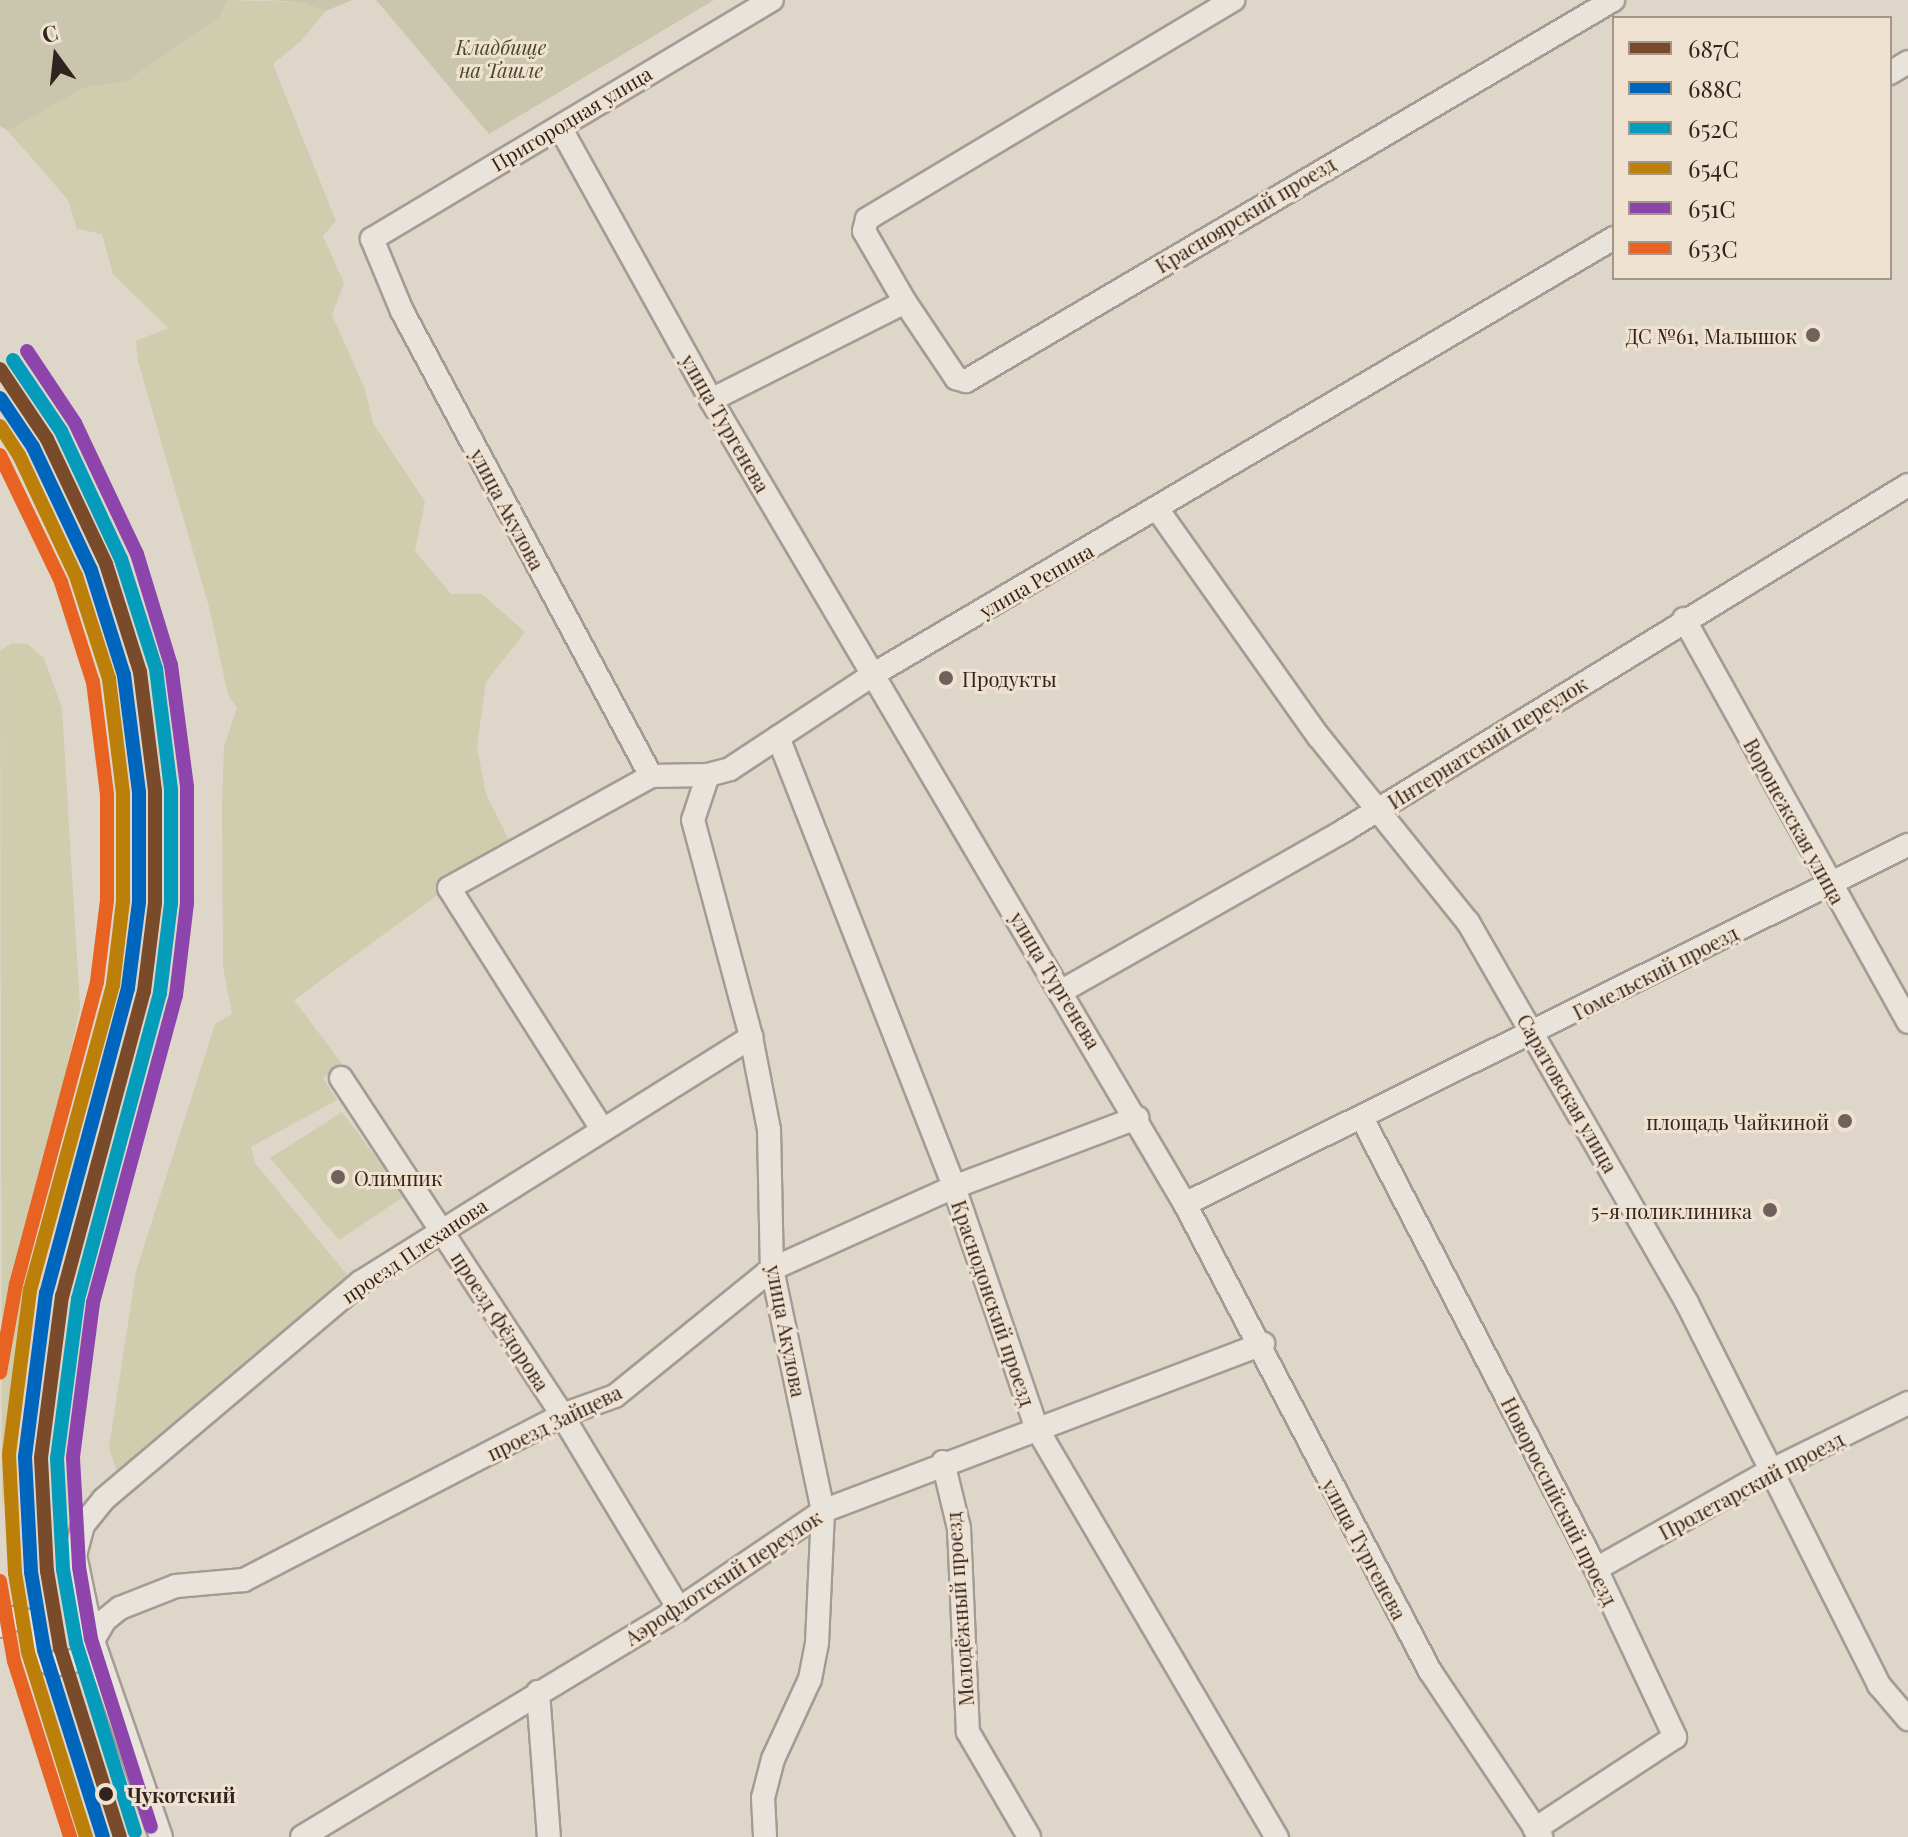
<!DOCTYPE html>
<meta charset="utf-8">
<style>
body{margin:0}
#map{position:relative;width:1908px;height:1837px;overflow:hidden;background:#dfd6ca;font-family:"Playfair Display",serif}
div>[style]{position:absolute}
.green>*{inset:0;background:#d0ccae}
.cemetery>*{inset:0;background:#cac6ad}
.roads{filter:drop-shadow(2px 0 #a49c94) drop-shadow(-2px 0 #a49c94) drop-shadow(0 2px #a49c94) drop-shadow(0 -2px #a49c94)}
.minor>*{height:22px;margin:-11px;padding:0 11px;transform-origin:11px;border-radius:11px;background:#e8e3db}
.rail-1>*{height:14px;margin:-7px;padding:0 7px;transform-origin:7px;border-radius:7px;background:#7a4b2a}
.rail-2>*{height:14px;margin:-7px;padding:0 7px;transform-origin:7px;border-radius:7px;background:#0065bd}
.rail-3>*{height:14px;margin:-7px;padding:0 7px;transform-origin:7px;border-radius:7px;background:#059cbc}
.rail-4>*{height:14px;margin:-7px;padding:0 7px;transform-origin:7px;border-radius:7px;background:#bc7f09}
.rail-5>*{height:14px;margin:-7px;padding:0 7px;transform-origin:7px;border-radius:7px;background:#8e44ad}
.rail-6>*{height:14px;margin:-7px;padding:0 7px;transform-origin:7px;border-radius:7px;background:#e86222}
.dots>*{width:22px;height:22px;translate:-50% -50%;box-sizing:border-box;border:4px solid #f0e2d0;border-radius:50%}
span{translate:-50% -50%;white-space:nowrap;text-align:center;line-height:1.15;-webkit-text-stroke:6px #f0e2d0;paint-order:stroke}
.park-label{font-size:20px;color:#464a27;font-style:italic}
.street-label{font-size:20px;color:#31241e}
.poi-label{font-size:20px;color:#31241e}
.right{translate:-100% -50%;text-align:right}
.left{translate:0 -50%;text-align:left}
.stop-label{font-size:20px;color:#31241e;font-weight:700}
.legend{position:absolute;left:1612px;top:16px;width:280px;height:264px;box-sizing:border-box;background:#f0e2d0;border:2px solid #a49689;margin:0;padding:10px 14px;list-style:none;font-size:24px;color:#31241e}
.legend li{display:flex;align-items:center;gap:16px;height:40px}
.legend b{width:40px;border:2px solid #a49689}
.north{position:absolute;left:16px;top:16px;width:80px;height:80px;-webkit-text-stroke:6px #f0e2d0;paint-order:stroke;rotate:345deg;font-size:22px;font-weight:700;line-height:32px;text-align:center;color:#31241e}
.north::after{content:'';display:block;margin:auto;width:28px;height:36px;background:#31241e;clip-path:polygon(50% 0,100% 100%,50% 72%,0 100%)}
</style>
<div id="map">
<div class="green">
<i style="clip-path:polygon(227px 0,300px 2px,326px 11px,301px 41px,273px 64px,336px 221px,323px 236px,344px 283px,332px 315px,365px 389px,373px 423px,425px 502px,415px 551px,451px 594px,482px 594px,525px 632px,486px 682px,477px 747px,486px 794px,510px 842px,294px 1000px,343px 1065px,323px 1078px,337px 1100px,251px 1147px,255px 1163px,353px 1282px,129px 1471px,116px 1470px,109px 1447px,136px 1271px,215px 1024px,232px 1014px,223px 966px,222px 805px,224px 746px,237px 708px,228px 695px,209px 607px,138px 361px,136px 341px,168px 328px,113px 274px,102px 234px,77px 229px,68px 200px,8px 131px,86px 87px,126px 82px,221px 16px)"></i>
<i style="clip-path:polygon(12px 643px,27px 644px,44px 658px,62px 708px,80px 1008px,32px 1233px,2px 1512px,0 651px)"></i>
<i style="clip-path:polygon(342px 1112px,405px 1196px,339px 1240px,270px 1158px)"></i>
</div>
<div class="cemetery">
<i style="clip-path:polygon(0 0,227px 0,221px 16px,126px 82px,86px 87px,8px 131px,0 126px)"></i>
<i style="clip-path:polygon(264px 0,352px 0,326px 11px,300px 2px)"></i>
<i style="clip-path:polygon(376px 0,714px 0,489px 134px)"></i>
</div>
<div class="roads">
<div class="minor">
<i style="left:1890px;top:73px;width:21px;rotate:-31deg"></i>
<i style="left:561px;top:129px;width:310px;rotate:61deg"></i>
<i style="left:711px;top:400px;width:933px;rotate:59.48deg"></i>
<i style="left:1185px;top:1204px;width:527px;rotate:62.32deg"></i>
<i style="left:1430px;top:1671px;width:200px;rotate:56.2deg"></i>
<i style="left:905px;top:302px;width:82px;rotate:-120deg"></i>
<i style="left:864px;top:231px;width:12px;rotate:-76deg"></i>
<i style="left:867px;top:219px;width:427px;rotate:-30.9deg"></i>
<i style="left:711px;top:400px;width:217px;rotate:-26.8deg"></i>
<i style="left:905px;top:302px;width:92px;rotate:56.1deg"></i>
<i style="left:956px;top:378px;width:10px;rotate:17deg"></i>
<i style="left:966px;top:381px;width:751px;rotate:-30.49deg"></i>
<i style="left:1158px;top:510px;width:278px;rotate:54.7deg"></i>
<i style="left:1319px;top:737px;width:238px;rotate:51.2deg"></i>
<i style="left:1468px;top:922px;width:439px;rotate:60.1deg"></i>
<i style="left:1687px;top:1303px;width:428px;rotate:63.3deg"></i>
<i style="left:1879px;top:1685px;width:45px;rotate:49.5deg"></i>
<i style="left:1684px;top:619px;width:461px;rotate:60.9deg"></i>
<i style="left:778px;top:737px;width:483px;rotate:68.6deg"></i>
<i style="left:954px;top:1187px;width:254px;rotate:71.1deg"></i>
<i style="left:1036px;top:1427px;width:476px;rotate:59.6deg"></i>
<i style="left:708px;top:775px;width:47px;rotate:108.4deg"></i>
<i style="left:693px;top:820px;width:225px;rotate:75deg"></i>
<i style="left:751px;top:1037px;width:95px;rotate:79deg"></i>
<i style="left:769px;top:1130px;width:139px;rotate:88.8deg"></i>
<i style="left:772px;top:1269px;width:247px;rotate:78.1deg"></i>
<i style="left:823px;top:1511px;width:132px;rotate:92.6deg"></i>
<i style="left:817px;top:1643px;width:37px;rotate:101deg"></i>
<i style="left:810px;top:1679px;width:88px;rotate:114.8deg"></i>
<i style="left:773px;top:1759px;width:40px;rotate:104.4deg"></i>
<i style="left:763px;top:1798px;width:39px;rotate:87deg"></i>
<i style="left:651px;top:776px;width:527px;rotate:-118.17deg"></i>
<i style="left:402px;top:311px;width:78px;rotate:-112.6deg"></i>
<i style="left:372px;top:239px;width:466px;rotate:-30.9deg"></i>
<i style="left:1062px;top:991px;width:326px;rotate:-29.6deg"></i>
<i style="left:1345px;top:830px;width:660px;rotate:-31.5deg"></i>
<i style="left:341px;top:1078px;width:403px;rotate:56.7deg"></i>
<i style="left:562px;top:1415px;width:227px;rotate:58.9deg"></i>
<i style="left:1363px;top:1120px;width:506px;rotate:62.57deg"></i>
<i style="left:1596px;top:1569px;width:186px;rotate:64.8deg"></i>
<i style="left:1675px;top:1737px;width:168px;rotate:146.7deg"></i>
<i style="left:602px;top:1129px;width:285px;rotate:-122.4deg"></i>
<i style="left:449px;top:888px;width:231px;rotate:-29deg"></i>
<i style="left:651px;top:776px;width:57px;rotate:-1deg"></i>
<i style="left:708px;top:775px;width:23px;rotate:-15deg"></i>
<i style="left:730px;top:769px;width:173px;rotate:-33.4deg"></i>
<i style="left:874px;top:674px;width:859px;rotate:-30.51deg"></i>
<i style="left:1185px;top:1204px;width:807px;rotate:-26.41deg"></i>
<i style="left:943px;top:1462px;width:68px;rotate:76.4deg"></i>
<i style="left:959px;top:1528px;width:204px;rotate:87.5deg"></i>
<i style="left:968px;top:1732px;width:121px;rotate:59.8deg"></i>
<i style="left:1596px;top:1569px;width:200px;rotate:-29.4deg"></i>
<i style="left:1770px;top:1471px;width:154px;rotate:-26.2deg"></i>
<i style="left:0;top:1626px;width:13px;rotate:-39deg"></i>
<i style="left:10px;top:1618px;width:20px;rotate:9deg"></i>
<i style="left:30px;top:1621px;width:39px;rotate:75deg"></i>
<i style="left:40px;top:1659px;width:15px;rotate:23deg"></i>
<i style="left:54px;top:1665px;width:29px;rotate:-12deg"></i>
<i style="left:82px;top:1659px;width:45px;rotate:-59.5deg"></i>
<i style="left:105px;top:1620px;width:19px;rotate:-39deg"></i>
<i style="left:120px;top:1608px;width:60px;rotate:-21.4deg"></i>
<i style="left:176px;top:1586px;width:68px;rotate:-5deg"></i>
<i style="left:244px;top:1580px;width:358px;rotate:-27.4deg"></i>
<i style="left:562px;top:1415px;width:56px;rotate:-19.7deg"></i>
<i style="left:615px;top:1396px;width:202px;rotate:-39deg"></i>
<i style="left:772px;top:1269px;width:200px;rotate:-24.3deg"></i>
<i style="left:954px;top:1187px;width:196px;rotate:-20.7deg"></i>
<i style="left:538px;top:1692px;width:145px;rotate:85.7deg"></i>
<i style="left:161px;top:1837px;width:207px;rotate:-109.1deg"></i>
<i style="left:93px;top:1641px;width:88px;rotate:-101.8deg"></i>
<i style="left:75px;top:1555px;width:31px;rotate:-75deg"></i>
<i style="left:83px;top:1525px;width:33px;rotate:-51deg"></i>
<i style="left:104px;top:1499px;width:336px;rotate:-40.2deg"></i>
<i style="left:361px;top:1282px;width:461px;rotate:-32.1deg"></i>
<i style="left:302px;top:1837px;width:441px;rotate:-31.2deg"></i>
<i style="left:679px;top:1609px;width:174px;rotate:-34.2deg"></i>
<i style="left:823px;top:1511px;width:471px;rotate:-20.8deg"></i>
</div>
</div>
<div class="rail-1">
<i style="left:0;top:369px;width:84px;rotate:56.1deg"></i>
<i style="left:47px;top:439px;width:138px;rotate:64.7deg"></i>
<i style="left:106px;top:564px;width:113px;rotate:72.5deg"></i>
<i style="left:140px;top:672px;width:120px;rotate:82.8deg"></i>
<i style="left:155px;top:791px;width:112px;rotate:90deg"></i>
<i style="left:155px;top:903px;width:89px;rotate:97.1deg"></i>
<i style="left:144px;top:991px;width:316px;rotate:105deg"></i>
<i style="left:62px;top:1296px;width:163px;rotate:97.4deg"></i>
<i style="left:41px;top:1458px;width:113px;rotate:87deg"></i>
<i style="left:47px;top:1571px;width:77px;rotate:80.3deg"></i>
<i style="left:60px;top:1647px;width:199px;rotate:72.5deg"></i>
</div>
<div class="rail-2">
<i style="left:0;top:398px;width:59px;rotate:56deg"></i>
<i style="left:33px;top:447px;width:136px;rotate:64.8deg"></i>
<i style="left:91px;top:570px;width:110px;rotate:72.6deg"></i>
<i style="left:124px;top:675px;width:118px;rotate:82.7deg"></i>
<i style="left:139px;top:792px;width:110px;rotate:90deg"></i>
<i style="left:139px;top:902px;width:87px;rotate:97.3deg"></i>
<i style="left:128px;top:988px;width:316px;rotate:105deg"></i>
<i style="left:46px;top:1293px;width:165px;rotate:97.3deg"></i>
<i style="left:25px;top:1457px;width:115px;rotate:87deg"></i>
<i style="left:31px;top:1572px;width:79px;rotate:80.5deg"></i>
<i style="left:44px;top:1650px;width:196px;rotate:72.5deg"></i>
</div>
<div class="rail-3">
<i style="left:13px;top:360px;width:86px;rotate:55.9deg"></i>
<i style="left:61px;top:431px;width:141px;rotate:64.9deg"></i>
<i style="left:121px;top:559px;width:115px;rotate:72.3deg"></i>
<i style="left:156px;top:669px;width:121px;rotate:82.9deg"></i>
<i style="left:171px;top:789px;width:114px;rotate:90deg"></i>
<i style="left:171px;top:903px;width:91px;rotate:97deg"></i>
<i style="left:160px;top:993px;width:317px;rotate:105deg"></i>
<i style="left:78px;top:1299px;width:160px;rotate:97.5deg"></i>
<i style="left:57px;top:1458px;width:111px;rotate:86.9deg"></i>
<i style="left:63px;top:1569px;width:75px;rotate:80deg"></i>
<i style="left:76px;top:1643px;width:198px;rotate:72.7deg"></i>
</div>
<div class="rail-4">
<i style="left:0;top:426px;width:35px;rotate:57deg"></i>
<i style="left:19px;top:455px;width:134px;rotate:64.8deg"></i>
<i style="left:76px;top:576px;width:108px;rotate:72.2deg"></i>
<i style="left:109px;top:679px;width:115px;rotate:83deg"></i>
<i style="left:123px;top:793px;width:108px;rotate:90deg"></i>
<i style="left:123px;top:901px;width:85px;rotate:96.8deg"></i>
<i style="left:113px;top:985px;width:316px;rotate:105.2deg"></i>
<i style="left:30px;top:1290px;width:166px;rotate:97.3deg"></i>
<i style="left:9px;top:1455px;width:118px;rotate:87.1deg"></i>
<i style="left:15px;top:1573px;width:80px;rotate:80.7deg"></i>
<i style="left:28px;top:1652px;width:194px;rotate:72.6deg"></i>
</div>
<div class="rail-5">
<i style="left:27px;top:351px;width:87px;rotate:56.3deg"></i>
<i style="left:75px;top:423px;width:145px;rotate:64.7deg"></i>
<i style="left:137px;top:554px;width:116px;rotate:73deg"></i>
<i style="left:171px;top:665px;width:123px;rotate:82.5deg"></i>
<i style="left:187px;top:787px;width:116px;rotate:90deg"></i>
<i style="left:187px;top:903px;width:93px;rotate:96.8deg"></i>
<i style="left:176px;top:995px;width:319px;rotate:105.1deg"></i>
<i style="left:93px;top:1303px;width:156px;rotate:97.4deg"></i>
<i style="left:73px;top:1458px;width:109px;rotate:86.8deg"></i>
<i style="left:79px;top:1567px;width:73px;rotate:80.5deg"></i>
<i style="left:91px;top:1639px;width:197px;rotate:72.3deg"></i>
</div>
<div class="rail-6">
<i style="left:0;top:455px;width:141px;rotate:64.3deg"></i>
<i style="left:61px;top:582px;width:105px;rotate:72.3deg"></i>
<i style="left:93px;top:682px;width:113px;rotate:82.9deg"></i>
<i style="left:107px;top:794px;width:106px;rotate:90deg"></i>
<i style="left:107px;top:900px;width:83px;rotate:97deg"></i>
<i style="left:97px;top:982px;width:313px;rotate:105deg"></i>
<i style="left:16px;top:1284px;width:90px;rotate:100.2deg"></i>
<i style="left:0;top:1581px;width:81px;rotate:80.1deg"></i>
<i style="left:14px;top:1661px;width:185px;rotate:72.3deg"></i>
</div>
<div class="dots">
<i style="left:1813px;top:335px;background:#6e625a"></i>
<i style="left:946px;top:678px;background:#6e625a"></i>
<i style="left:1845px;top:1121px;background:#6e625a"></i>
<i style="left:338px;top:1177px;background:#6e625a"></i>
<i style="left:1770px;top:1210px;background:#6e625a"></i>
<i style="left:106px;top:1794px;background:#31241e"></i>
</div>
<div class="park-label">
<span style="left:501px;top:58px">Кладбище<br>на Ташле</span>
</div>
<div class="street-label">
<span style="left:571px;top:118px;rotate:-31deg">Пригородная улица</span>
<span style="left:1245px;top:214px;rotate:-31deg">Красноярский проезд</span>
<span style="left:726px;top:423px;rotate:60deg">улица Тургенева</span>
<span style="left:508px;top:509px;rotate:62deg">улица Акулова</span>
<span style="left:1036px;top:580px;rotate:-30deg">улица Репина</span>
<span style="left:1487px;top:742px;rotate:-32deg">Интернатский переулок</span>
<span style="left:1795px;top:821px;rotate:61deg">Воронежская улица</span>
<span style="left:1655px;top:972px;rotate:-27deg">Гомельский проезд</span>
<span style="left:1056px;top:980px;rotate:59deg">улица Тургенева</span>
<span style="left:1568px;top:1093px;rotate:60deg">Саратовская улица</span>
<span style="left:414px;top:1250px;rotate:-34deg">проезд Плеханова</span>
<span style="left:994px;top:1303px;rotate:71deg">Краснодонский проезд</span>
<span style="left:501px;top:1321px;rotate:57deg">проезд Фёдорова</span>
<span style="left:787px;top:1331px;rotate:79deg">улица Акулова</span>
<span style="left:554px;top:1422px;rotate:-26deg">проезд Зайцева</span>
<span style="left:1751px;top:1485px;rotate:-28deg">Пролетарский проезд</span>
<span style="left:1560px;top:1501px;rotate:63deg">Новороссийский проезд</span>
<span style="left:1365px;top:1549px;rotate:62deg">улица Тургенева</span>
<span style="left:723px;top:1577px;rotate:-33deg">Аэрофлотский переулок</span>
<span style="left:959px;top:1609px;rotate:-94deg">Молодёжный проезд</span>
</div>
<div class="poi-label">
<span class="right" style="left:1797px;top:335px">ДС №61, Малышок</span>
<span class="left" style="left:962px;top:678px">Продукты</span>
<span class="right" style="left:1829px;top:1121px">площадь Чайкиной</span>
<span class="left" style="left:354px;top:1177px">Олимпик</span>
<span class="right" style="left:1752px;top:1210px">5-я поликлиника</span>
</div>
<div class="stop-label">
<span class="left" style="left:127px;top:1794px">Чукотский</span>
</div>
<ul class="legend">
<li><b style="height:10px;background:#7a4b2a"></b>687С</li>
<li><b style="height:10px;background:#0065bd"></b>688С</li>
<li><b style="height:10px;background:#059cbc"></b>652С</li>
<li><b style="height:10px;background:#bc7f09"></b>654С</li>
<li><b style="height:10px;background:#8e44ad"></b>651С</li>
<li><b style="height:10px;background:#e86222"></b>653С</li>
</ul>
<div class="north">С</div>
</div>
